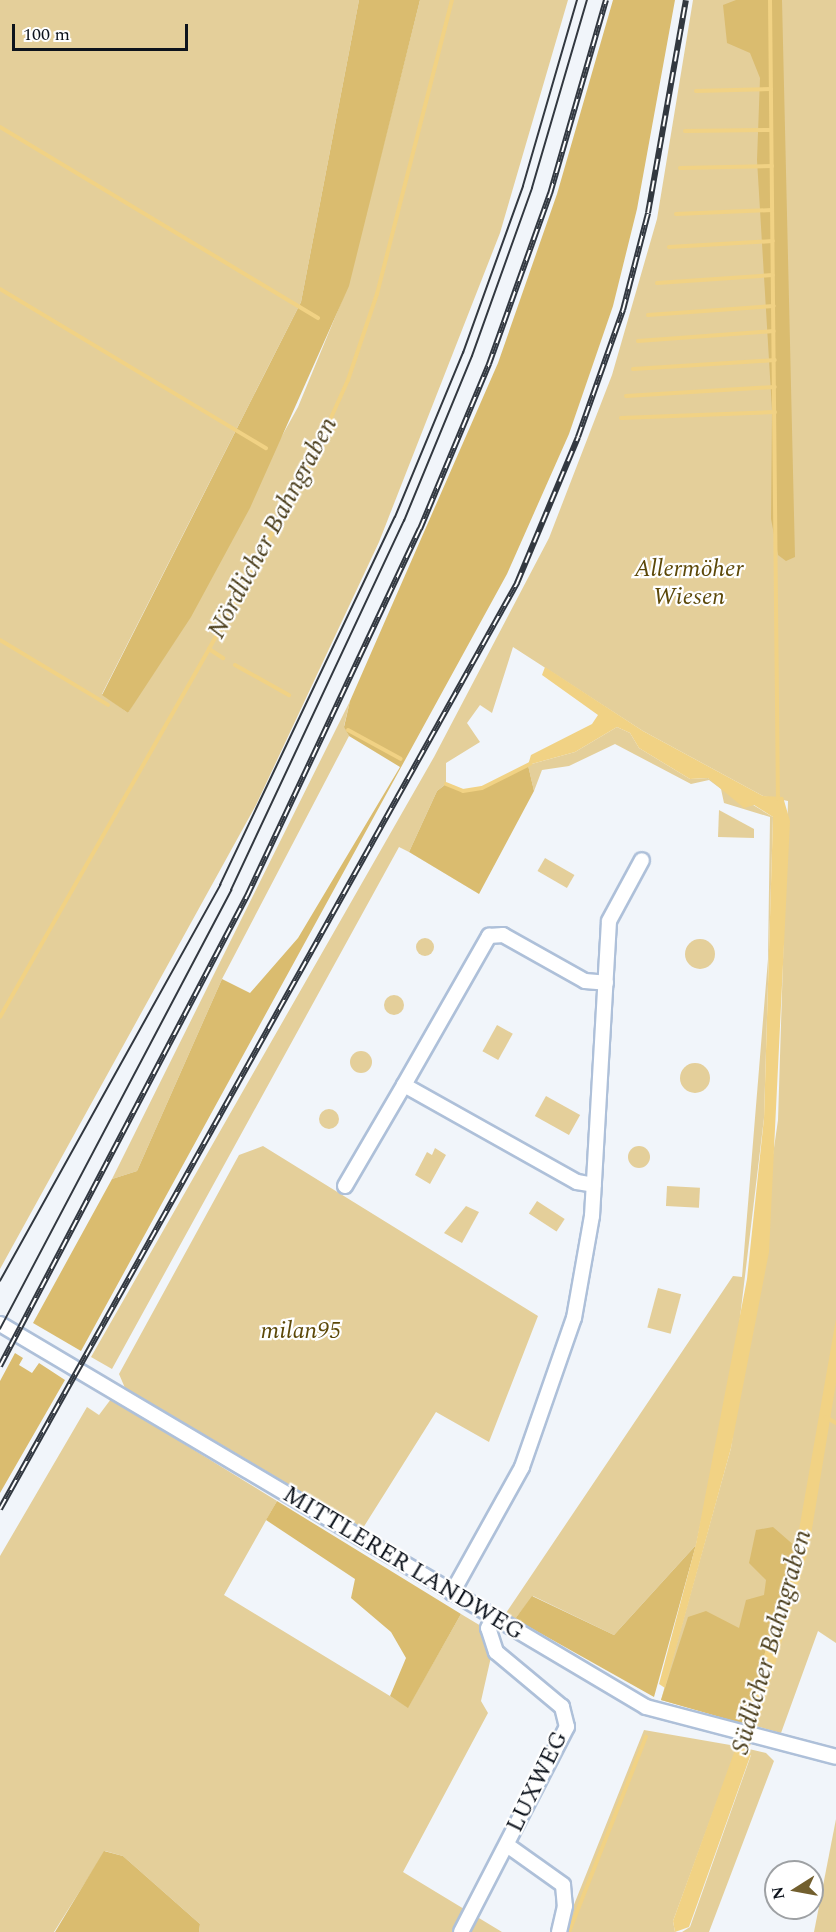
<!DOCTYPE html>
<meta charset="utf-8">
<style>
body{margin:0}
#map{position:relative;width:836px;height:1932px;overflow:hidden;background:#f1f5fa;font-family:Spectral,serif}
div>[style]{position:absolute}
.green>*{inset:0;background:#e4cf9a;transform-origin:0 0}
.round{border-radius:50%}
.forest>*{inset:0;background:#dabc6f}
.water>*{inset:0;background:#f1d284}
.stream>*{height:4px;margin:-2px;padding:0 2px;transform-origin:2px;border-radius:2px;background:#f1d284}
.canal>*{height:12px;margin:-6px;padding:0 6px;transform-origin:6px;border-radius:6px;background:#f1d284}
.roads{filter:drop-shadow(2px 0 #aec0d9) drop-shadow(-2px 0 #aec0d9) drop-shadow(0 2px #aec0d9) drop-shadow(0 -2px #aec0d9)}
.minor>*{height:14px;margin:-7px;padding:0 7px;transform-origin:7px;border-radius:7px;background:#fff}
.tram>*{height:1.5px;margin:-0.75px;padding:0 0.75px;transform-origin:0.75px;border-radius:0.75px;background:#323840}
.rail>*{height:6px;margin-top:-3px;transform-origin:0;background:repeating-linear-gradient(90deg,#fff 0 11px,#323840 0 22px);box-sizing:border-box;border-block:2px solid #323840}
span{translate:-50% -50%;white-space:nowrap;text-align:center;line-height:1.15;-webkit-text-stroke:4.5px #fff;paint-order:stroke}
.park-label{font-size:24px;color:#5c4808;font-style:italic}
.street-label{font-size:24px;color:#0d131c}
.water-label{font-size:26px;color:#4c3f1d;font-style:italic}
.north{position:absolute;left:764px;top:1860px;width:60px;height:60px;box-sizing:border-box;background:#fff;border:2px solid #9ea1a4;border-radius:50%;rotate:259deg;font-size:16px;font-weight:700;line-height:24px;text-align:center;color:#0d131c}
.north::after{content:'';display:block;margin:auto;width:21px;height:27px;background:#725f2e;clip-path:polygon(50% 0,100% 100%,50% 72%,0 100%)}
.scale{position:absolute;left:12px;top:24px;width:176px;height:27px;box-sizing:border-box;border:3px solid #0d131c;border-top:0;padding-left:8px;font-size:18px;line-height:21px;white-space:nowrap;color:#0d131c;-webkit-text-stroke:4px #fff;paint-order:stroke}
</style>
<div id="map">
<div class="green">
<i style="clip-path:polygon(0 0,359px 0,301px 302px,102px 694px,128px 713px,298px 407px,348px 286px,420px 0,568px 0,500px 233px,379px 542px,256px 805px,0 1269px)"></i>
<i style="clip-path:polygon(693px 0,836px 0,836px 1643px,818px 1631px,781px 1733px,661px 1700px,731px 1448px,778px 1120px,788px 801px,763px 796px,643px 731px,513px 647px,492px 713px,480px 705px,467px 723px,480px 742px,446px 763px,446px 784px,437px 791px,409px 852px,399px 847px,112px 1369px,91px 1357px,434px 757px,549px 538px,612px 375px,657px 219px)"></i>
<i style="clip-path:polygon(350px 701px,344px 726px,349px 736px,222px 979px,137px 1171px,112px 1179px)"></i>
<i style="clip-path:polygon(617px 727px,630px 733px,639px 748px,690px 779px,708px 778px,773px 817px,764px 1118px,735px 1359px,696px 1545px,614px 1635px,533px 1596px,515px 1619px,506px 1613px,733px 1276px,742px 1277px,768px 959px,770px 817px,724px 803px,721px 789px,709px 780px,691px 784px,615px 744px,569px 766px,542px 770px,534px 791px,528px 765px,575px 752px)"></i>
<i style="clip-path:polygon(719px 810px,754px 829px,754px 838px,718px 837px)"></i>
<i style="left:545px;top:858px;width:34px;height:15px;rotate:30deg"></i>
<i class="round" style="left:416px;top:938px;width:18px;height:18px"></i>
<i class="round" style="left:685px;top:939px;width:30px;height:30px"></i>
<i class="round" style="left:384px;top:995px;width:20px;height:20px"></i>
<i style="left:497px;top:1025px;width:18px;height:30px;rotate:29deg"></i>
<i class="round" style="left:350px;top:1051px;width:22px;height:22px"></i>
<i class="round" style="left:680px;top:1063px;width:30px;height:30px"></i>
<i style="left:546px;top:1096px;width:39px;height:23px;rotate:29deg"></i>
<i class="round" style="left:319px;top:1109px;width:20px;height:20px"></i>
<i class="round" style="left:628px;top:1146px;width:22px;height:22px"></i>
<i style="clip-path:polygon(263px 1146px,538px 1316px,489px 1442px,436px 1412px,363px 1528px,125px 1388px,119px 1374px,239px 1155px)"></i>
<i style="clip-path:polygon(435px 1148px,446px 1155px,430px 1184px,415px 1175px,427px 1152px,432px 1155px)"></i>
<i style="left:667px;top:1186px;width:33px;height:20px;rotate:3deg"></i>
<i style="left:537px;top:1201px;width:33px;height:15px;rotate:33deg"></i>
<i style="clip-path:polygon(466px 1206px,479px 1212px,462px 1243px,444px 1233px)"></i>
<i style="left:658px;top:1288px;width:24px;height:41px;rotate:15deg"></i>
<i style="clip-path:polygon(111px 1399px,277px 1501px,224px 1595px,408px 1707px,461px 1614px,496px 1635px,481px 1701px,488px 1713px,403px 1872px,502px 1932px,199px 1932px,200px 1924px,123px 1856px,105px 1851px,54px 1932px,0 1932px,0 1556px,87px 1407px,99px 1415px)"></i>
<i style="clip-path:polygon(644px 1730px,736px 1746px,766px 1753px,774px 1761px,709px 1932px,682px 1932px,690px 1927px,751px 1755px,736px 1750px,673px 1921px,675px 1932px,563px 1932px)"></i>
<i style="clip-path:polygon(836px 1819px,836px 1932px,814px 1932px)"></i>
</div>
<div class="forest">
<i style="clip-path:polygon(359px 0,420px 0,349px 286px,250px 508px,191px 617px,128px 713px,102px 695px,301px 302px)"></i>
<i style="clip-path:polygon(613px 0,675px 0,637px 209px,613px 306px,569px 434px,507px 574px,81px 1351px,33px 1323px,112px 1179px,137px 1171px,222px 979px,250px 993px,298px 938px,400px 767px,349px 736px,344px 727px,350px 701px,498px 363px,557px 194px)"></i>
<i style="clip-path:polygon(736px 0,782px 0,795px 557px,786px 561px,778px 555px,771px 519px,772px 410px,757px 160px,760px 78px,750px 53px,727px 43px,723px 5px)"></i>
<i style="clip-path:polygon(528px 765px,534px 791px,479px 894px,409px 852px,437px 791px,446px 784px,463px 791px,482px 788px)"></i>
<i style="clip-path:polygon(15px 1353px,23px 1358px,19px 1365px,32px 1373px,39px 1363px,65px 1380px,0 1493px,0 1381px)"></i>
<i style="clip-path:polygon(277px 1501px,461px 1614px,408px 1708px,390px 1696px,406px 1658px,391px 1632px,351px 1598px,355px 1579px,266px 1520px)"></i>
<i style="clip-path:polygon(773px 1527px,796px 1547px,744px 1724px,661px 1700px,688px 1617px,706px 1611px,739px 1628px,746px 1600px,764px 1595px,766px 1580px,749px 1563px,756px 1530px)"></i>
<i style="clip-path:polygon(696px 1545px,654px 1697px,515px 1619px,532px 1596px,614px 1635px)"></i>
<i style="clip-path:polygon(104px 1851px,123px 1856px,200px 1924px,199px 1932px,55px 1932px)"></i>
</div>
<div class="water">
<i style="clip-path:polygon(545px 667px,643px 731px,763px 796px,783px 797px,790px 821px,769px 1252px,731px 1448px,665px 1688px,659px 1684px,696px 1544px,747px 1279px,764px 1118px,773px 817px,754px 805px,744px 808px,708px 778px,690px 779px,639px 748px,630px 733px,617px 727px,575px 752px,528px 765px,531px 755px,592px 724px,598px 715px,542px 675px)"></i>
<i style="clip-path:polygon(836px 1319px,836px 1383px,809px 1547px,757px 1727px,744px 1724px,796px 1547px)"></i>
<i style="clip-path:polygon(735px 1750px,751px 1754px,689px 1927px,675px 1932px,673px 1921px)"></i>
</div>
<div class="stream">
<i style="left:770px;top:0;width:799px;rotate:89.43deg"></i>
<i style="left:696px;top:91px;width:75px;rotate:-1.5deg"></i>
<i style="left:0;top:127px;width:371px;rotate:31deg"></i>
<i style="left:685px;top:131px;width:86px;rotate:-0.7deg"></i>
<i style="left:680px;top:168px;width:92px;rotate:-1.2deg"></i>
<i style="left:676px;top:214px;width:96px;rotate:-2.4deg"></i>
<i style="left:669px;top:247px;width:104px;rotate:-3.3deg"></i>
<i style="left:657px;top:283px;width:116px;rotate:-3.9deg"></i>
<i style="left:0;top:289px;width:310px;rotate:30.9deg"></i>
<i style="left:648px;top:315px;width:126px;rotate:-4.1deg"></i>
<i style="left:638px;top:341px;width:136px;rotate:-4.2deg"></i>
<i style="left:633px;top:369px;width:142px;rotate:-3.6deg"></i>
<i style="left:626px;top:396px;width:149px;rotate:-3.5deg"></i>
<i style="left:621px;top:418px;width:154px;rotate:-2.2deg"></i>
<i style="left:0;top:640px;width:126px;rotate:31deg"></i>
<i style="left:209px;top:649px;width:17px;rotate:33deg"></i>
<i style="left:235px;top:665px;width:62px;rotate:29.1deg"></i>
<i style="left:348px;top:730px;width:60px;rotate:28.7deg"></i>
<i style="left:446px;top:784px;width:18px;rotate:22deg"></i>
<i style="left:463px;top:791px;width:19px;rotate:-9deg"></i>
<i style="left:482px;top:788px;width:54px;rotate:-26.6deg"></i>
<i style="left:0;top:1017px;width:423px;rotate:-60.4deg"></i>
<i style="left:209px;top:649px;width:215px;rotate:-61.4deg"></i>
<i style="left:312px;top:460px;width:88px;rotate:-65.8deg"></i>
<i style="left:348px;top:380px;width:91px;rotate:-71.4deg"></i>
<i style="left:377px;top:294px;width:303px;rotate:-75.7deg"></i>
<i style="left:826px;top:1417px;width:12px;rotate:31deg"></i>
<i style="left:569px;top:1932px;width:210px;rotate:-68.5deg"></i>
</div>
<div class="canal">
<i style="left:736px;top:1767px;width:45px;rotate:-70.3deg"></i>
</div>
<div class="roads">
<div class="minor">
<i style="left:404px;top:1085px;width:172px;rotate:-60.3deg"></i>
<i style="left:489px;top:936px;width:14px;rotate:-4deg"></i>
<i style="left:503px;top:935px;width:94px;rotate:29.3deg"></i>
<i style="left:585px;top:981px;width:21px;rotate:5deg"></i>
<i style="left:345px;top:1186px;width:117px;rotate:-59.7deg"></i>
<i style="left:404px;top:1085px;width:198px;rotate:29.3deg"></i>
<i style="left:577px;top:1182px;width:17px;rotate:10deg"></i>
<i style="left:0;top:1324px;width:751px;rotate:30.66deg"></i>
<i style="left:646px;top:1707px;width:196px;rotate:14.7deg"></i>
<i style="left:452px;top:1593px;width:144px;rotate:-60.9deg"></i>
<i style="left:522px;top:1467px;width:158px;rotate:-70.8deg"></i>
<i style="left:574px;top:1318px;width:104px;rotate:-80deg"></i>
<i style="left:592px;top:1216px;width:295px;rotate:-86.7deg"></i>
<i style="left:609px;top:921px;width:69px;rotate:-61.6deg"></i>
<i style="left:507px;top:1845px;width:69px;rotate:35.5deg"></i>
<i style="left:563px;top:1885px;width:21px;rotate:85deg"></i>
<i style="left:565px;top:1906px;width:27px;rotate:103deg"></i>
<i style="left:461px;top:1932px;width:231px;rotate:-62.7deg"></i>
<i style="left:567px;top:1727px;width:21px;rotate:-104deg"></i>
<i style="left:562px;top:1707px;width:86px;rotate:-140.2deg"></i>
<i style="left:496px;top:1652px;width:25px;rotate:-108deg"></i>
<i style="left:488px;top:1628px;width:12px;rotate:-59deg"></i>
</div>
</div>
<div class="tram">
<i style="left:0;top:1281px;width:453px;rotate:-60.9deg"></i>
<i style="left:220px;top:885px;width:407px;rotate:-64.6deg"></i>
<i style="left:395px;top:517px;width:178px;rotate:-67.5deg"></i>
<i style="left:463px;top:353px;width:177px;rotate:-70.2deg"></i>
<i style="left:523px;top:186px;width:194px;rotate:-73.8deg"></i>
<i style="left:0;top:1329px;width:496px;rotate:-62.2deg"></i>
<i style="left:231px;top:890px;width:408px;rotate:-64.9deg"></i>
<i style="left:404px;top:521px;width:178px;rotate:-67.6deg"></i>
<i style="left:472px;top:356px;width:178px;rotate:-70.3deg"></i>
<i style="left:532px;top:188px;width:196px;rotate:-73.7deg"></i>
</div>
<div class="rail">
<i style="left:0;top:1366px;width:531px;rotate:-62.28deg"></i>
<i style="left:247px;top:896px;width:406px;rotate:-64.8deg"></i>
<i style="left:420px;top:529px;width:179px;rotate:-67.3deg"></i>
<i style="left:489px;top:364px;width:181px;rotate:-70.3deg"></i>
<i style="left:550px;top:194px;width:202px;rotate:-73.9deg"></i>
<i style="left:0;top:1509px;width:1061px;rotate:-60.82deg"></i>
<i style="left:517px;top:583px;width:158px;rotate:-67.3deg"></i>
<i style="left:578px;top:437px;width:135px;rotate:-70.5deg"></i>
<i style="left:623px;top:310px;width:100px;rotate:-75.5deg"></i>
<i style="left:648px;top:213px;width:216px;rotate:-79.9deg"></i>
</div>
<div class="park-label">
<span style="left:689px;top:584px">Allermöher<br>Wiesen</span>
<span style="left:301px;top:1332px">milan95</span>
</div>
<div class="street-label">
<span style="left:403px;top:1564px;rotate:31deg">MITTLERER LANDWEG</span>
<span style="left:538px;top:1782px;rotate:-64deg">LUXWEG</span>
</div>
<div class="water-label">
<span style="left:273px;top:528px;rotate:-62deg">Nördlicher Bahngraben</span>
<span style="left:772px;top:1642px;rotate:-74deg">Südlicher Bahngraben</span>
</div>
<div class="north">N</div>
<div class="scale">100 m</div>
</div>
